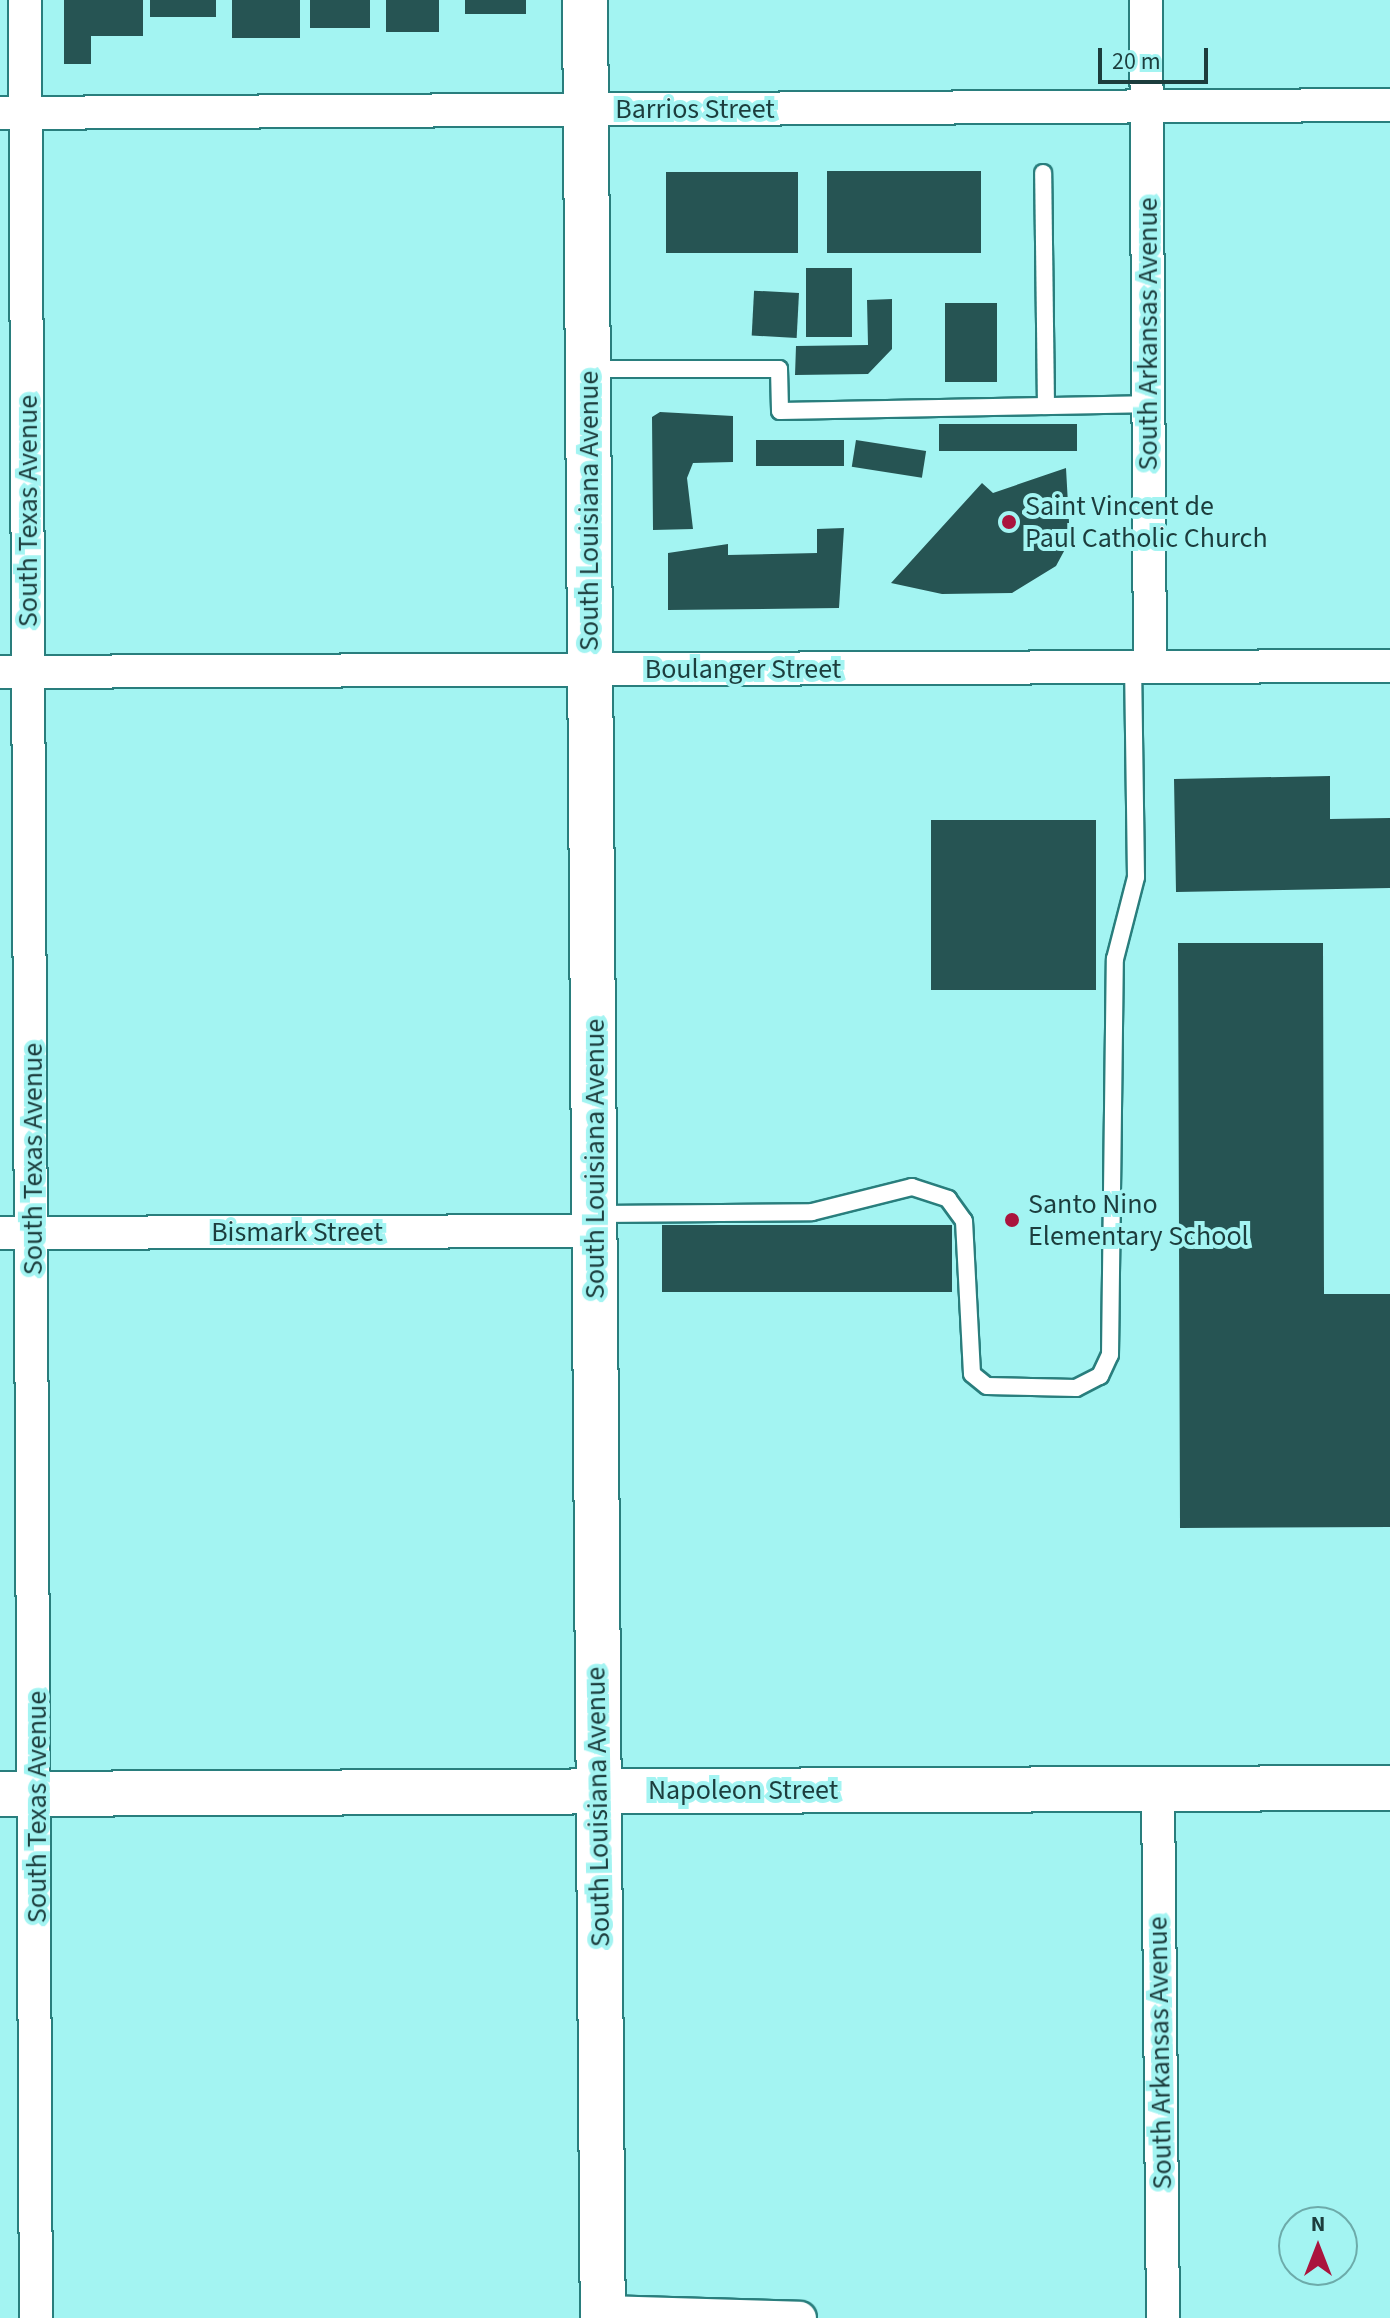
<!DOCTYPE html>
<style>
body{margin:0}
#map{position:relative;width:1390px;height:2318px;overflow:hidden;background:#a3f4f2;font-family:"Source Sans 3",sans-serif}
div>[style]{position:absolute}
.building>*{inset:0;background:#265453;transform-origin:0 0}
.roads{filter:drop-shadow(2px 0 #297e7d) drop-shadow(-2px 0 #297e7d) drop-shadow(0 2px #297e7d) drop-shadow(0 -2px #297e7d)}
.lane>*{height:16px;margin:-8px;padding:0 8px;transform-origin:8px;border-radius:8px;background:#fff}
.street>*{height:32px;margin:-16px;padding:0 16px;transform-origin:16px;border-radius:16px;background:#fff}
.secondary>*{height:44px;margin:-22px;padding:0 22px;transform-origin:22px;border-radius:22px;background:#fff}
.dots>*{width:22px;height:22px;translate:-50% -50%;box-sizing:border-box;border:4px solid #a3f4f2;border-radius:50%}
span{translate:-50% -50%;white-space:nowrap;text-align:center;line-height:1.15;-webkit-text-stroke:8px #a3f4f2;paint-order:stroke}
.street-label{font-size:28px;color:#1c3d3d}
.poi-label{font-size:28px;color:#1c3d3d}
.left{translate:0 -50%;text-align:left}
.north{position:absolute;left:1278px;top:2206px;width:80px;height:80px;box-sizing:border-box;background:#a3f4f2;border:2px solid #6dabaa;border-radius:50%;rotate:0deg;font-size:22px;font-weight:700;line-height:32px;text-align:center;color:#1c3d3d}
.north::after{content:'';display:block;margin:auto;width:28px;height:36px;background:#aa143d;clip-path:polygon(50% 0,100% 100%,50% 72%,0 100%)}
.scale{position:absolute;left:1098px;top:48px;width:110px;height:36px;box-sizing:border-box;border:4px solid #1c3d3d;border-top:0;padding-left:10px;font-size:24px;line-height:28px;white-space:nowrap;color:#1c3d3d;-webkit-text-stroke:6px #a3f4f2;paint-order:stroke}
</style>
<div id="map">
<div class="building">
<i style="clip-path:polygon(64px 0,143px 0,143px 36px,91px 36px,91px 64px,64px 64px)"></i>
<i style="left:150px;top:0;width:66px;height:17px"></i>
<i style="left:232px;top:0;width:68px;height:38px"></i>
<i style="left:310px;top:0;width:60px;height:28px"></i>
<i style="left:386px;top:0;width:53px;height:32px"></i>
<i style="left:465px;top:0;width:61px;height:14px"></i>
<i style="left:827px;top:171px;width:154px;height:82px"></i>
<i style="left:666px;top:172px;width:132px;height:81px"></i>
<i style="left:806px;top:268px;width:46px;height:69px"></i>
<i style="left:799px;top:293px;width:45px;height:45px;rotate:93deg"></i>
<i style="clip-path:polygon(892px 299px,892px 349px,868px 374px,795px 375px,796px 346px,868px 345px,867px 300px)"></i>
<i style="left:945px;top:303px;width:52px;height:79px"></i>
<i style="clip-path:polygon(660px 412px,733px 416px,733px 462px,693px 463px,687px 478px,693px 529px,653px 530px,652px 417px)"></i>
<i style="left:1077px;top:424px;width:27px;height:138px;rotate:90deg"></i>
<i style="left:756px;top:440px;width:88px;height:26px"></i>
<i style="left:856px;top:440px;width:71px;height:27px;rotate:9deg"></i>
<i style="clip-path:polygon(1066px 468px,1070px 540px,1056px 566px,1012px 593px,942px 594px,891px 583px,982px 483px,993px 493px)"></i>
<i style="clip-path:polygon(844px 528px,839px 608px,668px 610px,668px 553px,728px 544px,728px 555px,817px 553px,817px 529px)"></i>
<i style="clip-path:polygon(1330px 776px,1330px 819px,1390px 818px,1390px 888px,1176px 892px,1174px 779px)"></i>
<i style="left:1096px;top:820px;width:170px;height:165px;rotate:90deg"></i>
<i style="clip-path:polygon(1178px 943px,1323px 943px,1324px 1294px,1390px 1294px,1390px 1527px,1180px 1528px)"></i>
<i style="left:662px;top:1225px;width:290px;height:67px"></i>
</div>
<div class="roads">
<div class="lane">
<i style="left:589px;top:369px;width:190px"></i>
<i style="left:779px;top:369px;width:42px;rotate:88.6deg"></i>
<i style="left:780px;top:411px;width:266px;rotate:-1.1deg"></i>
<i style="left:1046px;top:406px;width:233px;rotate:-90.7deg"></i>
<i style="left:1046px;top:406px;width:102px;rotate:-1.1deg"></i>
<i style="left:599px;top:1214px;width:213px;rotate:-0.5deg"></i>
<i style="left:812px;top:1212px;width:103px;rotate:-14deg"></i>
<i style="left:912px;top:1187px;width:38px;rotate:18deg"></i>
<i style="left:948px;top:1199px;width:27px;rotate:54deg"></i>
<i style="left:964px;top:1221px;width:153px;rotate:87deg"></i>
<i style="left:972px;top:1374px;width:19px;rotate:39deg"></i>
<i style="left:987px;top:1386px;width:89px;rotate:1.3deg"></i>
<i style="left:1076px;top:1388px;width:27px;rotate:-27deg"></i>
<i style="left:1100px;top:1376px;width:23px;rotate:-65deg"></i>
<i style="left:1110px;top:1355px;width:396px;rotate:-89.3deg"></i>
<i style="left:1115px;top:959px;width:85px;rotate:-75.6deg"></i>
<i style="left:1136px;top:877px;width:210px;rotate:-90.8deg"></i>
</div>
<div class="street">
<i style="left:25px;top:0;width:2318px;rotate:89.73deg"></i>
<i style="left:1146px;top:0;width:667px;rotate:89.66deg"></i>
<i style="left:0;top:113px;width:1390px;rotate:-0.33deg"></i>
<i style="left:0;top:672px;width:1390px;rotate:-0.25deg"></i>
<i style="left:0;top:1233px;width:594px;rotate:-0.19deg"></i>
<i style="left:1158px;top:1789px;width:529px;rotate:89.46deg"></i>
<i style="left:603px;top:2312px;width:197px;rotate:1.7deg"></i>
</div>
<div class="secondary">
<i style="left:585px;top:0;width:2318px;rotate:89.56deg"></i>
<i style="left:0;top:1794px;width:1390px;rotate:-0.25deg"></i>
</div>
</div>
<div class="dots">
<i style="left:1009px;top:522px;background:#aa143d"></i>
<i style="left:1012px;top:1220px;background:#aa143d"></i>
</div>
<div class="street-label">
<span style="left:695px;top:109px">Barrios Street</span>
<span style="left:1148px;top:334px;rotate:-90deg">South Arkansas Avenue</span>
<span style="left:28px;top:511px;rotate:-90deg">South Texas Avenue</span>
<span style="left:589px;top:511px;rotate:-90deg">South Louisiana Avenue</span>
<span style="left:743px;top:669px">Boulanger Street</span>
<span style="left:33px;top:1159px;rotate:-90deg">South Texas Avenue</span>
<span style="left:595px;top:1159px;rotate:-90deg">South Louisiana Avenue</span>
<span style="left:297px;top:1232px">Bismark Street</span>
<span style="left:743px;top:1790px">Napoleon Street</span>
<span style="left:37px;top:1807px;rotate:-90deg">South Texas Avenue</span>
<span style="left:598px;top:1807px;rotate:-91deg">South Louisiana Avenue</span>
<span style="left:1160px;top:2053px;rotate:-91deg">South Arkansas Avenue</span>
</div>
<div class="poi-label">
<span class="left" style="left:1025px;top:522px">Saint Vincent de<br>Paul Catholic Church</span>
<span class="left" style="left:1028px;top:1220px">Santo Nino<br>Elementary School</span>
</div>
<div class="north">N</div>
<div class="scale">20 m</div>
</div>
